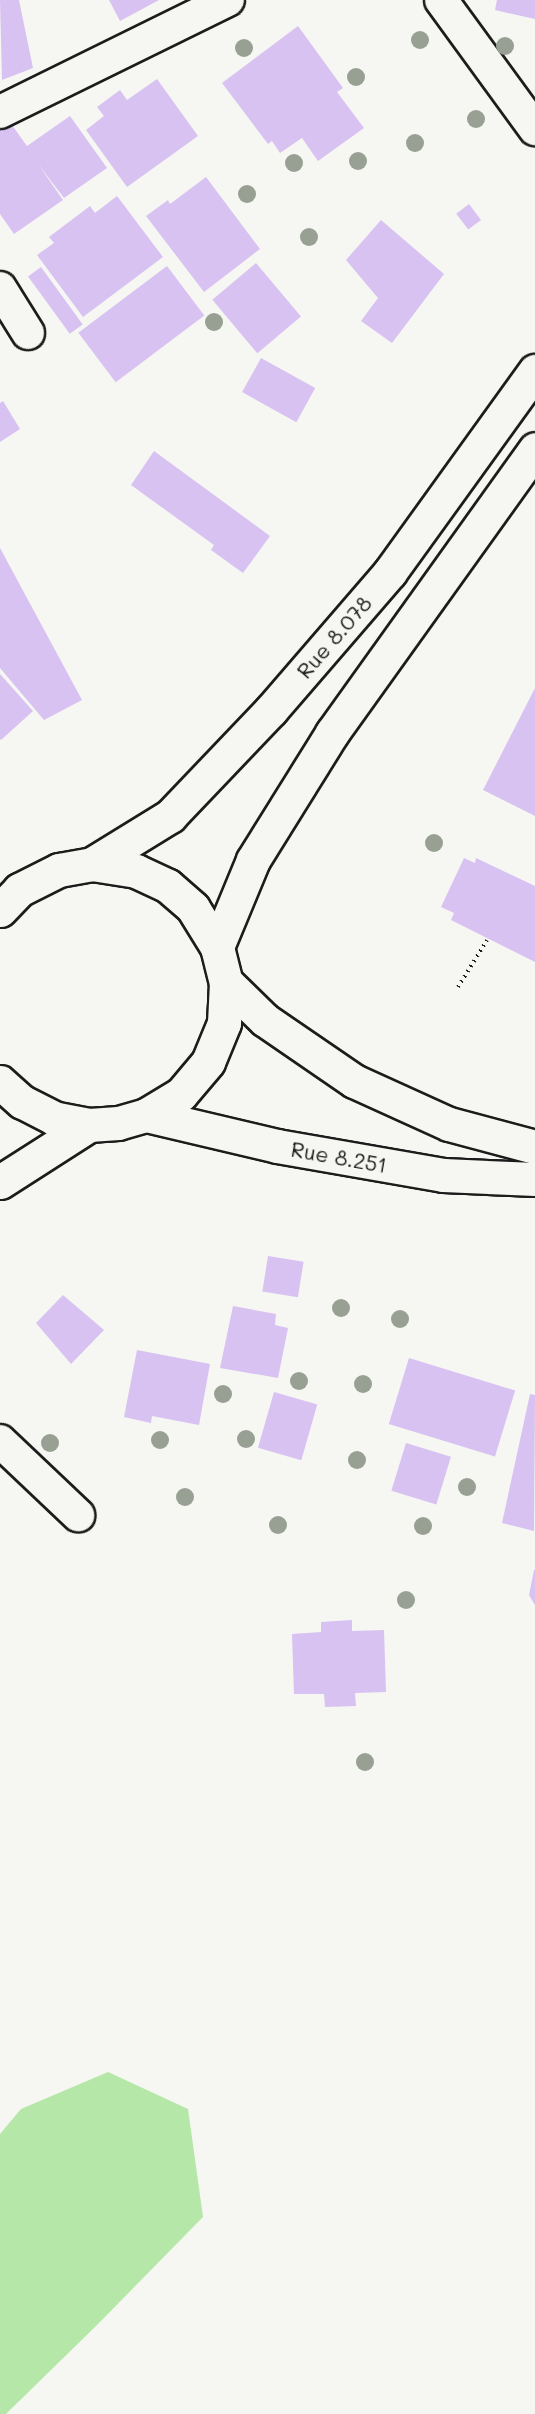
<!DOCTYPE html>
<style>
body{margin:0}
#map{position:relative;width:535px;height:2414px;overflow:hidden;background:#f6f6f2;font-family:Mali,sans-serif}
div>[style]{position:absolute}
.green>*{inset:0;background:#b5e8a8}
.building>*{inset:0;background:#d8c2f2;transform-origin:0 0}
.path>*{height:4px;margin-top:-2px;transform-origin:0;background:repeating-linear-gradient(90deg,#1c1c1c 0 1.5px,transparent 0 6px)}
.roads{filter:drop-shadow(2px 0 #1c1c1c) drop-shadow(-2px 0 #1c1c1c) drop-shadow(0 2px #1c1c1c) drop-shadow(0 -2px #1c1c1c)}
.street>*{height:32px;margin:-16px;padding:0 16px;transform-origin:16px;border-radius:16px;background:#f6f6f2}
.highway>*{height:33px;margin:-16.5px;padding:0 16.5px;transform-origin:16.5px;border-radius:16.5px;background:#f6f6f2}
.trees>*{width:18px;height:18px;margin:-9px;border-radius:50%;background:#97a093}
span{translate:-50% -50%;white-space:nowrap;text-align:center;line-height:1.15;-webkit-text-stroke:4.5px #f6f6f2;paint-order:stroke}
.street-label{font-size:21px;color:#1c1c1c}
</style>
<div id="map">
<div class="green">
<i style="clip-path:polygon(108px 2072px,188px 2109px,203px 2217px,98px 2324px,6px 2414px,0 2414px,0 2134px,21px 2109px)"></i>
</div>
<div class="building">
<i style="clip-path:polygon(0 0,19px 0,33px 68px,2px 80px)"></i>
<i style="clip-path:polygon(109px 0,159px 0,120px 21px)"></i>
<i style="clip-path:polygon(497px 0,535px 0,535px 19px,495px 10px)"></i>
<i style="clip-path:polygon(298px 26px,343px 88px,337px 92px,364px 128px,318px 161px,302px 138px,280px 153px,272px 141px,268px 144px,222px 83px)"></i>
<i style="clip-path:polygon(157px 79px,198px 136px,127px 187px,86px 130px,104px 116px,97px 107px,120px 90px,127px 100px)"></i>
<i style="clip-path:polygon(70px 116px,107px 168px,64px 198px,38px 164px,63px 200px,14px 234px,0 214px,0 127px,9px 121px,27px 146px)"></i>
<i style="clip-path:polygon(206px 177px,260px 249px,204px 292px,146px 216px,168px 200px,170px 204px)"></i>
<i style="clip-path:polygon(117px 196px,163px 257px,83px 317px,37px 255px,54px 243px,49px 237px,90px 206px,95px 213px)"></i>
<i style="left:469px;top:204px;width:20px;height:16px;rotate:53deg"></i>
<i style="clip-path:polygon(381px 220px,444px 274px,392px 343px,361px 321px,378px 298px,346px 260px)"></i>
<i style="left:256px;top:263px;width:70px;height:57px;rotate:50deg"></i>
<i style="left:167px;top:266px;width:62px;height:111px;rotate:53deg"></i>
<i style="left:41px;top:267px;width:71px;height:16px;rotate:54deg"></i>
<i style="left:261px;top:358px;width:62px;height:39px;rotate:29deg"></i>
<i style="clip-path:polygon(3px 401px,20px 429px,0 442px,0 403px)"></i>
<i style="clip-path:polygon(154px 451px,270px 536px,243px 573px,211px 550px,214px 545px,131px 485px)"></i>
<i style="clip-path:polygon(0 548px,82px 700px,44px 720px,0 668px)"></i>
<i style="clip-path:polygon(0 674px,33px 711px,1px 740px,0 739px)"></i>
<i style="clip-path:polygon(535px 688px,535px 816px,483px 790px)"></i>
<i style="clip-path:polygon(464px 858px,475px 863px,476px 858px,535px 886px,535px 962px,451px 920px,454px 913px,441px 907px)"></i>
<i style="left:268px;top:1256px;width:36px;height:36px;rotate:9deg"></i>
<i style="clip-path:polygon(63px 1295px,104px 1330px,71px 1364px,36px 1323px)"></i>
<i style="clip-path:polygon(233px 1306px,276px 1314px,275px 1325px,288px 1328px,278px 1378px,220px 1368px)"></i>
<i style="clip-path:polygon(137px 1350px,210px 1364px,199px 1425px,152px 1416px,151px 1423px,124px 1417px)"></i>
<i style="left:409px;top:1358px;width:111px;height:69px;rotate:17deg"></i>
<i style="left:274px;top:1392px;width:45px;height:58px;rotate:16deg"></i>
<i style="clip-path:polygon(530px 1394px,535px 1395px,534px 1531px,502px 1523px)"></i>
<i style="left:406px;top:1443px;width:47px;height:50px;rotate:17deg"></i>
<i style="clip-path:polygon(534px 1570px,535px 1570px,535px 1605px,529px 1595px)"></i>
<i style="clip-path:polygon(352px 1620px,352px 1631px,384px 1630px,386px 1692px,355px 1693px,356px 1706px,325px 1707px,324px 1694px,294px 1694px,292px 1634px,321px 1632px,321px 1622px)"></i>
</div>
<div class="path">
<i style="left:458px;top:987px;width:55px;rotate:-58.3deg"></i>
</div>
<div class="roads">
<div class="street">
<i style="left:441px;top:0;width:160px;rotate:53.9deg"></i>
<i style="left:0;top:112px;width:254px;rotate:-26.2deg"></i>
<i style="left:0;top:288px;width:53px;rotate:58.1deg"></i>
<i style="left:0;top:1441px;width:108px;rotate:43.5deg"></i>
</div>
<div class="highway">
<i style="left:92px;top:864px;width:92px;rotate:-31.6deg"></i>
<i style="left:170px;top:816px;width:146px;rotate:-46.4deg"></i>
<i style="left:271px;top:710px;width:182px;rotate:-49.2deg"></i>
<i style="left:390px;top:572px;width:248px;rotate:-54.2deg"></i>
<i style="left:0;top:910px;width:28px;rotate:-46deg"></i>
<i style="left:19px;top:890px;width:45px;rotate:-26.6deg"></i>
<i style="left:59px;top:870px;width:34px;rotate:-10deg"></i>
<i style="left:92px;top:864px;width:45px;rotate:9deg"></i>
<i style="left:136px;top:871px;width:35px;rotate:25deg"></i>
<i style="left:168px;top:886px;width:33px;rotate:41deg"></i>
<i style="left:193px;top:908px;width:46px;rotate:58.4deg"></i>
<i style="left:217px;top:947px;width:36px;rotate:76deg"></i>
<i style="left:226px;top:982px;width:41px;rotate:92.8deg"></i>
<i style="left:224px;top:1023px;width:42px;rotate:112.3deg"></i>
<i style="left:208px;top:1062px;width:42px;rotate:130.2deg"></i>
<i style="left:181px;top:1094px;width:41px;rotate:149deg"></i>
<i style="left:146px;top:1115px;width:29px;rotate:164deg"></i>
<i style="left:118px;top:1123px;width:29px;rotate:176deg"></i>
<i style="left:89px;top:1125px;width:36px;rotate:-169deg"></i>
<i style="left:54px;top:1118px;width:36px;rotate:-153deg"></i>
<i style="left:22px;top:1102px;width:30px;rotate:-138deg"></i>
<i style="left:217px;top:947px;width:94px;rotate:-67.5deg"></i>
<i style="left:253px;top:860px;width:150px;rotate:-58.1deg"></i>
<i style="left:332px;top:733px;width:349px;rotate:-54.4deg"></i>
<i style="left:226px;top:982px;width:54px;rotate:44.3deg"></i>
<i style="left:265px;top:1020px;width:108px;rotate:34.4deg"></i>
<i style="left:354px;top:1081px;width:104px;rotate:24.4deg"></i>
<i style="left:449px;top:1124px;width:89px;rotate:15deg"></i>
<i style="left:146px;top:1115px;width:135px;rotate:13.3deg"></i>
<i style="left:277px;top:1146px;width:169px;rotate:9.9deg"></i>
<i style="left:443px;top:1175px;width:92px;rotate:2.5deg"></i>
<i style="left:0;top:1182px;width:106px;rotate:-32.6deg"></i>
</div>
</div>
<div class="trees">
<i style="left:420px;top:40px"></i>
<i style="left:505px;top:46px"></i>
<i style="left:244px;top:48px"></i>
<i style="left:356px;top:77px"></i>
<i style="left:476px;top:119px"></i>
<i style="left:415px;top:143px"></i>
<i style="left:358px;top:161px"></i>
<i style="left:294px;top:163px"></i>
<i style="left:247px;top:194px"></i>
<i style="left:309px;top:237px"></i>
<i style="left:214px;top:322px"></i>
<i style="left:434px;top:843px"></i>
<i style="left:341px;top:1308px"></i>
<i style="left:400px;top:1319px"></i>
<i style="left:299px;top:1381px"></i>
<i style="left:363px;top:1384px"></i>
<i style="left:223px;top:1394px"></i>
<i style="left:246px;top:1439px"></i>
<i style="left:160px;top:1440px"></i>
<i style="left:50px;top:1443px"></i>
<i style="left:357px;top:1460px"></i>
<i style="left:467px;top:1487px"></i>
<i style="left:185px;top:1497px"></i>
<i style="left:278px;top:1525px"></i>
<i style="left:423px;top:1526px"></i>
<i style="left:406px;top:1600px"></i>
<i style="left:365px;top:1762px"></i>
</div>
<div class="street-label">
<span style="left:334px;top:637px;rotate:-49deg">Rue 8.078</span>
<span style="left:339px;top:1157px;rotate:10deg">Rue 8.251</span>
</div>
</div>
